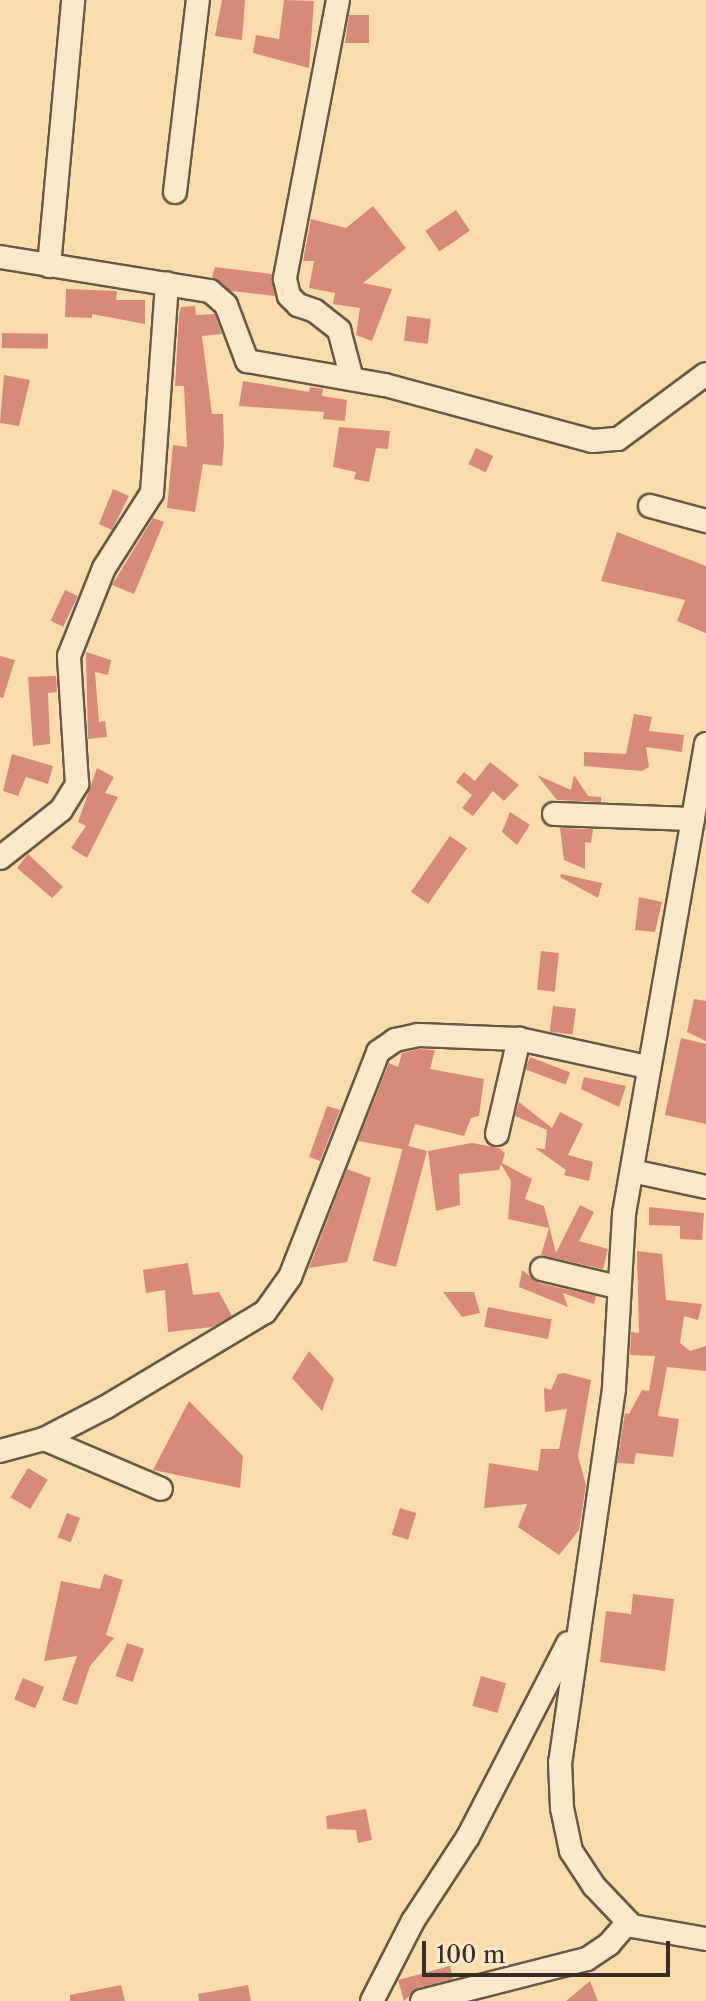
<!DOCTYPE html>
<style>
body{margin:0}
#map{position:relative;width:706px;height:2001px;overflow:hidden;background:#fadcad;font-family:"Libre Caslon Text",serif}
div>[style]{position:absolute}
.building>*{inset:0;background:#d88a7a;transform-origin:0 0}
.roads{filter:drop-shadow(2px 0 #685946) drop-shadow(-2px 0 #685946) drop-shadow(0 2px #685946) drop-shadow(0 -2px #685946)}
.minor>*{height:22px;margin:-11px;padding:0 11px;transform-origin:11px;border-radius:11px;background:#fce8ca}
span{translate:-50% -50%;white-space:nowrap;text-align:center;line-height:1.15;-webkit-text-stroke:8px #fce8ca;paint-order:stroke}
.scale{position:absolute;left:422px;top:1941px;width:248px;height:36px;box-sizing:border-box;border:4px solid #382d23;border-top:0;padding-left:10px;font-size:24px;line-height:28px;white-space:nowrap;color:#382d23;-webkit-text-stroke:6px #fce8ca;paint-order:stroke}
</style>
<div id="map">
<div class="building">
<i style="clip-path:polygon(222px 0,245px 0,242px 40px,215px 36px)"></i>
<i style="clip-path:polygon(284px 0,314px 1px,309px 68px,253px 53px,256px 35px,279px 39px)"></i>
<i style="clip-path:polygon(349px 15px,369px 15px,369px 43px,345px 43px)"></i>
<i style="clip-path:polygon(373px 206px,406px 248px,363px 283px,392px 289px,372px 341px,356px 335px,360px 308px,333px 304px,335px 293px,309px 288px,314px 261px,303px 261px,311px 219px,346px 228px)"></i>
<i style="left:456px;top:210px;width:25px;height:37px;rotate:56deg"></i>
<i style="clip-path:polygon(215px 267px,272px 274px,275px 296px,231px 291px,212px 277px)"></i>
<i style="clip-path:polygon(66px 289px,117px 291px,116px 300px,145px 300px,145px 324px,92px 314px,92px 318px,65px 317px)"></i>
<i style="clip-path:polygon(195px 306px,196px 315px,215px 314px,222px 334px,202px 336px,212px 414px,223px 414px,224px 444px,222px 466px,203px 464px,195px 512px,167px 508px,173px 445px,187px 447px,184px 386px,175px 386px,179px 315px,181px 307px)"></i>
<i style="left:407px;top:316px;width:24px;height:25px;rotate:7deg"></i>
<i style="left:2px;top:333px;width:46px;height:15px;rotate:1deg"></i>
<i style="clip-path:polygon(4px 375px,30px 380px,19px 426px,0 423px)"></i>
<i style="clip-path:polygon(243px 381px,309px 392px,310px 387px,323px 389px,322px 396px,347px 400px,345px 421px,323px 419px,324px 412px,239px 406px)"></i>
<i style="clip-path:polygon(339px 427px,390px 431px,388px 449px,376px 448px,369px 482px,354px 479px,356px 472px,333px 467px)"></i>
<i style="left:476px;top:448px;width:19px;height:18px;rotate:25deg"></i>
<i style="clip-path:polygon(113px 489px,129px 496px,112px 530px,99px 524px)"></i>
<i style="clip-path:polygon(153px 518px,164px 522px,134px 594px,112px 585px)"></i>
<i style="clip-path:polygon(617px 532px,706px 566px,706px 633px,677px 621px,685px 600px,601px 581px)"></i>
<i style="left:65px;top:590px;width:14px;height:34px;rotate:25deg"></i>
<i style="clip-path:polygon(86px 652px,111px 660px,108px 675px,95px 672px,99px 722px,105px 721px,107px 737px,88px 739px)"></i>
<i style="clip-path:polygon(0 656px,15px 660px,3px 698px,0 697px)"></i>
<i style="clip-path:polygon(56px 676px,57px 692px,48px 693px,50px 744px,33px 746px,28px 677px)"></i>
<i style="clip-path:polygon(634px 714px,652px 717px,649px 731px,684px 735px,682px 752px,646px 747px,649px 767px,642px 771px,584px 766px,584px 752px,626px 754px)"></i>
<i style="clip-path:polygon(12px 754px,53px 766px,48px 784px,26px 777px,18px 796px,3px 791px)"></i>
<i style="clip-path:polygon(490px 762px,519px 785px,504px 801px,493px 791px,473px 816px,462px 808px,472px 795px,456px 782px,464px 772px,475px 781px)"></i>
<i style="clip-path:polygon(97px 768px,114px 777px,105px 793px,118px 797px,87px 858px,71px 848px,86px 826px,78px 822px)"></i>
<i style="clip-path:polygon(537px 775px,571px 790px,574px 775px,588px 796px,601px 797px,601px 802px,557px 800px)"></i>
<i style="clip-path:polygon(510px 812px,530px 825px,517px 845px,502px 832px)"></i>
<i style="clip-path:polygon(560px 828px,593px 829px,591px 843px,585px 842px,585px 869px,564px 860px)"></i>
<i style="left:450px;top:836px;width:21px;height:68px;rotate:35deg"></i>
<i style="clip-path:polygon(28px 854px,63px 887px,52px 898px,17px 868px)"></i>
<i style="clip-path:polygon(561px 874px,602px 883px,598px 898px,560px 877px)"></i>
<i style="clip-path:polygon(639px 897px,662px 902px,655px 932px,635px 930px)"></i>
<i style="left:541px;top:951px;width:18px;height:39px;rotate:6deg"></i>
<i style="clip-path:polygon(694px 999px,706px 1001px,706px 1041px,687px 1032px)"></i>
<i style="left:553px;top:1006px;width:23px;height:26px;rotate:7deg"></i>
<i style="clip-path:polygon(681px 1038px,706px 1044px,706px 1124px,665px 1115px)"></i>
<i style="clip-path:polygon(419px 1049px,435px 1050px,430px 1069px,484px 1079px,479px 1116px,471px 1118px,464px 1136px,415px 1124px,407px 1150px,358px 1141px,389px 1063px,398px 1067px,402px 1053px)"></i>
<i style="left:530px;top:1057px;width:43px;height:13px;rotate:21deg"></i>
<i style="clip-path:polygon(584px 1077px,626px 1086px,619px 1107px,581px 1089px)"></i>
<i style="clip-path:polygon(519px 1102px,552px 1128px,560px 1112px,583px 1124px,568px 1155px,593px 1162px,589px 1181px,564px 1175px,566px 1170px,535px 1148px,545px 1149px,547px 1130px,515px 1116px)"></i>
<i style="clip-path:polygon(327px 1106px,340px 1110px,320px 1161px,309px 1157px)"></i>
<i style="clip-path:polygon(472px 1143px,499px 1148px,505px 1153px,502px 1163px,532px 1179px,525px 1199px,544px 1206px,556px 1253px,580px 1205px,594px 1212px,579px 1241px,608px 1249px,603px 1269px,541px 1255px,549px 1228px,508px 1219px,511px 1181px,501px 1164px,499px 1170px,459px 1174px,460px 1205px,436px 1211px,428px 1151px)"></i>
<i style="left:427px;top:1151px;width:120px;height:24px;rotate:105deg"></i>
<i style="clip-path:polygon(347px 1169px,371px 1178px,347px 1262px,309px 1268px)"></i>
<i style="clip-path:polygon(649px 1207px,704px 1213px,702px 1240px,680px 1239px,680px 1226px,649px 1225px)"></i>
<i style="clip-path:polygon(637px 1251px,662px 1254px,666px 1300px,702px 1304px,698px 1320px,684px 1316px,680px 1343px,690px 1351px,706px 1346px,706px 1371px,667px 1367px,658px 1416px,679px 1419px,673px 1457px,636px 1453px,634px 1464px,617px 1463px,625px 1413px,629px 1414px,642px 1390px,649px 1391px,655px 1356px,630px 1355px,631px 1332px,639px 1333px)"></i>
<i style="clip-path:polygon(188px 1263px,193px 1295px,219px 1292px,232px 1316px,212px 1327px,168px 1332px,165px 1290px,146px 1293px,143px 1270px)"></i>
<i style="clip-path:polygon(522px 1270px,539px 1283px,596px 1296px,594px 1304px,563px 1293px,568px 1307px,519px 1287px)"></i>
<i style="clip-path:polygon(443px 1292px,474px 1292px,480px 1313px,462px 1317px)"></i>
<i style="left:488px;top:1307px;width:65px;height:20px;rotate:11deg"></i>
<i style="clip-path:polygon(309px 1351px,334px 1379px,322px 1411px,292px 1378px)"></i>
<i style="clip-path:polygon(564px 1373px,591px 1380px,578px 1456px,586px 1485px,579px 1530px,559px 1555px,518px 1527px,527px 1504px,484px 1508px,489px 1463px,538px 1471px,541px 1449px,559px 1449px,567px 1409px,545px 1412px,544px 1388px,551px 1390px,558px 1374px)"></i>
<i style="clip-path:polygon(189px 1401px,243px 1456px,240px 1488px,153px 1470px)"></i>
<i style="left:28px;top:1468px;width:23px;height:34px;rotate:31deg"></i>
<i style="left:400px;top:1508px;width:17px;height:28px;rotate:17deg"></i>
<i style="left:67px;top:1513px;width:14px;height:26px;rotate:21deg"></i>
<i style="clip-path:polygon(104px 1574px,123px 1580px,106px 1635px,114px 1638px,90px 1666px,77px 1705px,62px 1700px,77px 1656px,44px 1661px,61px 1581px,100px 1589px)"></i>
<i style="clip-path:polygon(633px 1594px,674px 1599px,665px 1671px,600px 1662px,606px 1611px,631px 1614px)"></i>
<i style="left:127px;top:1643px;width:18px;height:35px;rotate:19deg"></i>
<i style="left:481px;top:1676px;width:26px;height:31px;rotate:16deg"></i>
<i style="left:23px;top:1678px;width:23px;height:23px;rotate:23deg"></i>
<i style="clip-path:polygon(366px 1809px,372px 1840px,358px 1843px,356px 1830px,327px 1829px,326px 1816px)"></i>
<i style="clip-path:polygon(450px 1966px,453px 1979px,418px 1988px,404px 2001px,398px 1980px)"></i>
<i style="clip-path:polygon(590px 1981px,598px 2001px,566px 2001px)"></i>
<i style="clip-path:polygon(121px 1985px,125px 2001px,70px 2001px,70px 1995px)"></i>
<i style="clip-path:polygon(248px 1985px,251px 2001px,199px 2001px,198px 1994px)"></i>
</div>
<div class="roads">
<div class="minor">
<i style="left:338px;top:0;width:284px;rotate:100.8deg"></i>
<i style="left:285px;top:279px;width:17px;rotate:77deg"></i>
<i style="left:289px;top:296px;width:13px;rotate:45deg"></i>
<i style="left:298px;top:305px;width:18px;rotate:19deg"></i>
<i style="left:315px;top:311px;width:31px;rotate:38deg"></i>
<i style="left:339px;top:330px;width:51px;rotate:75.1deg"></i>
<i style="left:175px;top:192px;width:193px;rotate:-83.2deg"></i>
<i style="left:0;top:257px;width:213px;rotate:9.2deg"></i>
<i style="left:210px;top:291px;width:21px;rotate:41deg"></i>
<i style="left:226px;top:305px;width:60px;rotate:69.4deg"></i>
<i style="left:247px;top:361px;width:140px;rotate:9.9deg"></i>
<i style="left:385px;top:385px;width:215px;rotate:15.1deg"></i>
<i style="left:593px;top:441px;width:25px;rotate:-5deg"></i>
<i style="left:618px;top:439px;width:109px;rotate:-36.5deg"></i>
<i style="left:49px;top:266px;width:267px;rotate:-84.8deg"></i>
<i style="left:650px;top:506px;width:58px;rotate:15deg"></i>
<i style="left:706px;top:744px;width:477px;rotate:99.9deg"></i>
<i style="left:624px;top:1214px;width:175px;rotate:93.3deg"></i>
<i style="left:614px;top:1389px;width:377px;rotate:98.2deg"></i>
<i style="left:560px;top:1762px;width:46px;rotate:87.5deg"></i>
<i style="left:562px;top:1808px;width:44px;rotate:78.2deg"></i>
<i style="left:571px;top:1851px;width:42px;rotate:56.7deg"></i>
<i style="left:594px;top:1886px;width:55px;rotate:46.5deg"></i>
<i style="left:632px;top:1926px;width:75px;rotate:10deg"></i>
<i style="left:554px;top:814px;width:139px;rotate:2.1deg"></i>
<i style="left:0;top:858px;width:78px;rotate:-38.2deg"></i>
<i style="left:61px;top:810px;width:31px;rotate:-58deg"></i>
<i style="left:77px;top:784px;width:128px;rotate:-93.6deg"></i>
<i style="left:69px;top:656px;width:95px;rotate:-68.3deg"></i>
<i style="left:104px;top:568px;width:89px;rotate:-57.4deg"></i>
<i style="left:152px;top:493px;width:210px;rotate:-85.9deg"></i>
<i style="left:497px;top:1134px;width:98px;rotate:-77deg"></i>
<i style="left:519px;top:1039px;width:131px;rotate:12.3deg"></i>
<i style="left:632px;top:1171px;width:76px;rotate:12.2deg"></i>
<i style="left:542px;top:1269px;width:77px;rotate:13.5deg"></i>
<i style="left:44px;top:1439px;width:127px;rotate:23.1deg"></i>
<i style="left:0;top:1451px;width:46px;rotate:-15.3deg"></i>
<i style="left:44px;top:1439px;width:70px;rotate:-27.3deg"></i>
<i style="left:106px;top:1407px;width:185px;rotate:-30.9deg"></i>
<i style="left:265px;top:1312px;width:43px;rotate:-54.5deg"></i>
<i style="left:290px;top:1277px;width:242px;rotate:-68.6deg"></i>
<i style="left:378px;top:1052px;width:21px;rotate:-35deg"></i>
<i style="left:395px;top:1040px;width:24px;rotate:-12deg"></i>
<i style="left:418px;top:1035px;width:101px;rotate:2.3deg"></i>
<i style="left:372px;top:2001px;width:90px;rotate:-62.9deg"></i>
<i style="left:413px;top:1921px;width:100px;rotate:-56.8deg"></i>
<i style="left:468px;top:1837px;width:218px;rotate:-62.7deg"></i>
<i style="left:422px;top:2001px;width:170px;rotate:-14.3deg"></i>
<i style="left:587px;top:1959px;width:27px;rotate:-34deg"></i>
<i style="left:609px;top:1944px;width:29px;rotate:-49deg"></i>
</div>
</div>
<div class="scale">100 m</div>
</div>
